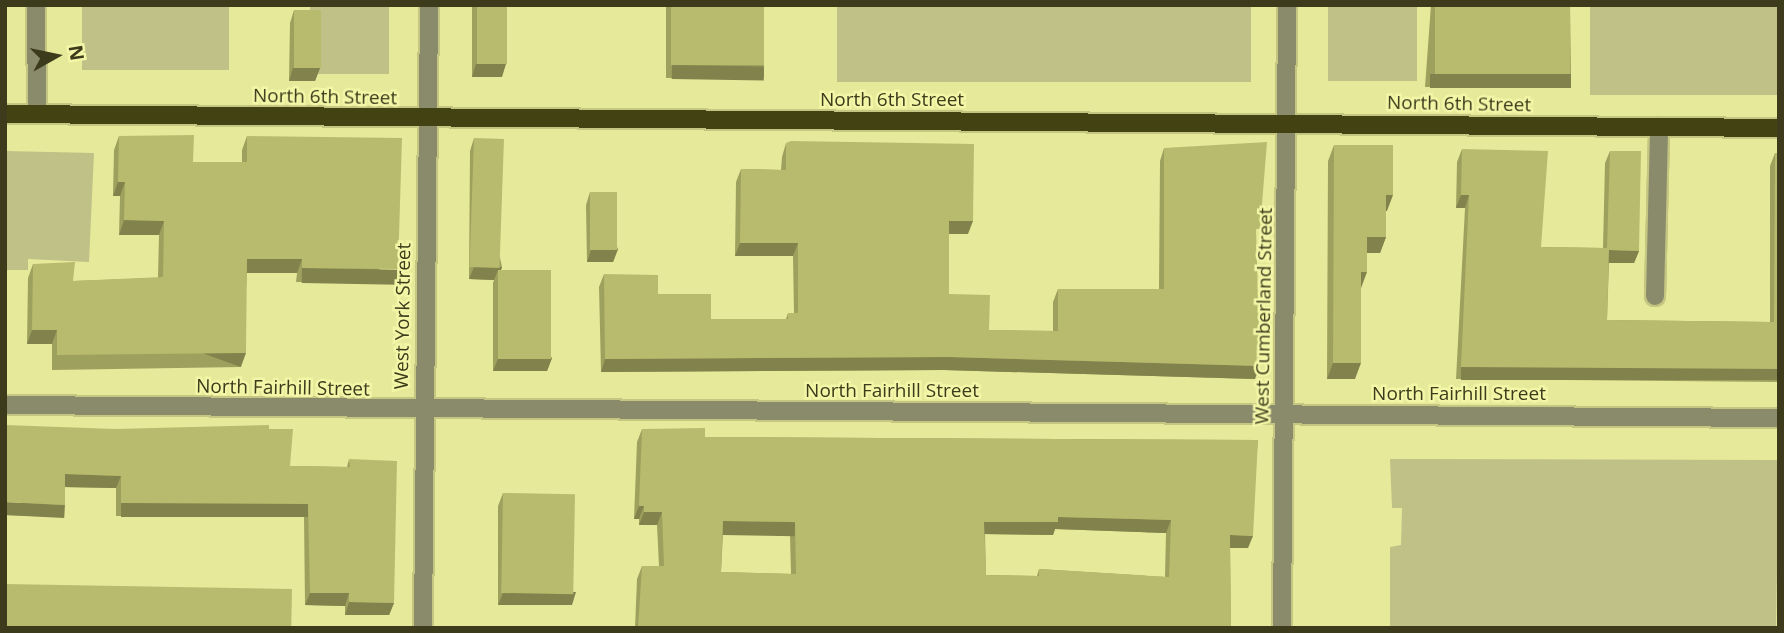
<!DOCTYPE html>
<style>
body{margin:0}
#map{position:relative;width:1784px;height:633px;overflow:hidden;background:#e7e99a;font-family:"Open Sans",sans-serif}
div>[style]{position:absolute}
.green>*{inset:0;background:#bfc186;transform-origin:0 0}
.roads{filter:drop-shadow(2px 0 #c5c681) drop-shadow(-2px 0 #c5c681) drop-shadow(0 2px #c5c681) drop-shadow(0 -2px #c5c681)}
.minor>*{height:18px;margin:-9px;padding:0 9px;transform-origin:9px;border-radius:9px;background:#898b6b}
.major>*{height:18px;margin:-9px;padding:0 9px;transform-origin:9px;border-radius:9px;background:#424212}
.wall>*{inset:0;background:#9ea05e;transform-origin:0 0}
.shaded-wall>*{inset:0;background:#81824c;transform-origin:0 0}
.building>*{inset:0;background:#b8ba6d;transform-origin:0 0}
span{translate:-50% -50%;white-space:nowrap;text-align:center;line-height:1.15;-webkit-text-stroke:5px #f4f6a7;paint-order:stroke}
.street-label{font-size:19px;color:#3c3c1c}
.frame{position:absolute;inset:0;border:7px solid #3c3c1c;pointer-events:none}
.north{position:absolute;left:21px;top:21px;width:70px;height:70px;-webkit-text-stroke:5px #f4f6a7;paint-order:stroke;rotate:81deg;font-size:19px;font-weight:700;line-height:28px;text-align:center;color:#3c3c1c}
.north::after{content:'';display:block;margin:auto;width:24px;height:32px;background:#3c3c1c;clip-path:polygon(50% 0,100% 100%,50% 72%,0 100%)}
</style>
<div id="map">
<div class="green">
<i style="left:82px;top:5px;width:147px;height:65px"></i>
<i style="left:310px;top:5px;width:79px;height:69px"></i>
<i style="left:837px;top:5px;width:414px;height:77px"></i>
<i style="left:1328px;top:5px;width:89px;height:76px"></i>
<i style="left:1590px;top:5px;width:189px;height:90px"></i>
<i style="clip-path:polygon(5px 151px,94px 153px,89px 262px,28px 259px,28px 270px,5px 270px)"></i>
<i style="clip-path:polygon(1390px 459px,1779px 460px,1776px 628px,1390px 628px,1390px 547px,1401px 545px,1402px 508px,1392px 508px)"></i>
</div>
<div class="roads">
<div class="minor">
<i style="left:36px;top:5px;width:109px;rotate:89.5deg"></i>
<i style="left:1655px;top:296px;width:169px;rotate:-88.6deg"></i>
<i style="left:5px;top:405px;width:1774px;rotate:0.42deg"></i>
<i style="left:423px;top:628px;width:623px;rotate:-89.45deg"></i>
<i style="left:1282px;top:628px;width:623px;rotate:-89.54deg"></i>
</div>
<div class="major">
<i style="left:5px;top:114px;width:1774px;rotate:0.45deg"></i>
</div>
</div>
<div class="wall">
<i style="clip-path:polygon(472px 5px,507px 5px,502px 77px,472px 77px)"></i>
<i style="left:666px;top:5px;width:98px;height:73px"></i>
<i style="clip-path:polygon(1431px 5px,1570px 5px,1571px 75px,1566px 88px,1425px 87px)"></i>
<i style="clip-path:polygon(294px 10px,320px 68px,315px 81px,289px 81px,290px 23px)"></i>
<i style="clip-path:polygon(119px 136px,193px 162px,242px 162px,242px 150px,247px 136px,393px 283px,296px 282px,297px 273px,247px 273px,241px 367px,52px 370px,52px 344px,27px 344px,28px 278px,33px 264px,73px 281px,158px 278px,159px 235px,119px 235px,120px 196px,113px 196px,114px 150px)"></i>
<i style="clip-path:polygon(474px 138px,502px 267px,501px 270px,552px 358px,547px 371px,493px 371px,493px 283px,494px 280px,469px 279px,470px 151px)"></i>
<i style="clip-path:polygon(786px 143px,968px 234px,949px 234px,949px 294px,989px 330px,1053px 331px,1053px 302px,1058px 289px,1159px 289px,1160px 161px,1164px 148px,1256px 239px,1255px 379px,944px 370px,601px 372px,599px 287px,604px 274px,658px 294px,711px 319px,786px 319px,788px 313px,794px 313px,793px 256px,735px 256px,736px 182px,741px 169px,781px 170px,782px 157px)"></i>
<i style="clip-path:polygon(1334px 145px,1387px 211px,1386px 211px,1386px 237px,1380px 253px,1367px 253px,1361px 288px,1355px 379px,1327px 379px,1328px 161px)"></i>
<i style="clip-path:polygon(1462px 149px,1541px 247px,1603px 248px,1605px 163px,1610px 151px,1639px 251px,1634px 263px,1609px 263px,1607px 320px,1770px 322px,1770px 166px,1775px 153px,1779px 153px,1779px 382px,1456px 379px,1465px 208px,1456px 208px,1457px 162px)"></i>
<i style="clip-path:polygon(590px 192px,618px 249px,613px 262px,587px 262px,586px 205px)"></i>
<i style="clip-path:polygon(115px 429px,269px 429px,290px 466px,347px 467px,349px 459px,394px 603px,389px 615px,345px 615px,345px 606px,305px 605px,304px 517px,116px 516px,116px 488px,65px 487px,65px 505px,61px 517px,5px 515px)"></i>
<i style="clip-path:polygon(evenodd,642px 429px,705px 437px,1258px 440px,1248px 548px,1230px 548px,1231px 628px,635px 628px,637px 579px,642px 566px,659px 566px,657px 525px,639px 525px,639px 519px,634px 519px,637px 442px,642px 429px,1055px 529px,1166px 533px,1165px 577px,1039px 569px,1037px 576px,986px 575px,985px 534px,1053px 535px,1055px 529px,642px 429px,723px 534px,790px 535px,791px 574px,721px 572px,723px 534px)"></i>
<i style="clip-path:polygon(503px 493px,572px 605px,498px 605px,498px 506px)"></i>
</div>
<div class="shaded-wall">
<i style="clip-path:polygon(476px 64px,506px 64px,502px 77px,472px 77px)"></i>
<i style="left:672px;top:65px;width:92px;height:14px;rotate:1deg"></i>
<i style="clip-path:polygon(293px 68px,320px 68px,315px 81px,289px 81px)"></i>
<i style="left:1430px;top:74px;width:141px;height:14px"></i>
<i style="clip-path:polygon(118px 182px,125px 182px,120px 196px,113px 196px)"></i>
<i style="clip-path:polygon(1386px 195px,1393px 195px,1387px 211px,1380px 211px)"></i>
<i style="clip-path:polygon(1461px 195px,1469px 195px,1465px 208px,1456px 208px)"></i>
<i style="clip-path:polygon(124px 220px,164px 221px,159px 235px,119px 235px)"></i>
<i style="clip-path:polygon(949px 221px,973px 221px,968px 234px,944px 234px)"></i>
<i style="clip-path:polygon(1367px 237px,1386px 237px,1380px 253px,1361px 253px)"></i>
<i style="clip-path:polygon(740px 243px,798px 243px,793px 256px,735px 256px)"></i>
<i style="clip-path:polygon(618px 249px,613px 262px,587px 262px,591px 250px)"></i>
<i style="clip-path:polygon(1609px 250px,1639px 251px,1634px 263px,1604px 263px)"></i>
<i style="clip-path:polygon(247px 259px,302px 259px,297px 273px,242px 273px)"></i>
<i style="clip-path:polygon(474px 267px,502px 267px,498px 278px,498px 270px,494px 280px,469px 279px)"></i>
<i style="left:302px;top:268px;width:96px;height:15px;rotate:1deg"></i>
<i style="clip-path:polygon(1361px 272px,1367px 272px,1361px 288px)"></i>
<i style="clip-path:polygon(32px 330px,57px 330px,52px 344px,27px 344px)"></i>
<i style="left:246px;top:353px;width:15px;height:189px;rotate:110deg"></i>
<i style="clip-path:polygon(949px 357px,1260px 366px,1255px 379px,944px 370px,601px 372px,605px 359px)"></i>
<i style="clip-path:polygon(552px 358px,547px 371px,493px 371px,498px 359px)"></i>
<i style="clip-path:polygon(1333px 363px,1361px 363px,1355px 379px,1327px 379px)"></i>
<i style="left:1461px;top:367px;width:318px;height:13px"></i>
<i style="clip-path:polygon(65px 474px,121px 476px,116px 488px,61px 487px)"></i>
<i style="left:5px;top:502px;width:60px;height:13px;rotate:3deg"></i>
<i style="left:121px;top:503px;width:187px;height:14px"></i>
<i style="clip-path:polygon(639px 506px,644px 506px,639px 519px,634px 519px)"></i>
<i style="clip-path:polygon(644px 512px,662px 512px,657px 525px,639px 525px)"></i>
<i style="clip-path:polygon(1058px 517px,1171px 520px,1166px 533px,1055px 529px,1053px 535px,980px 534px,984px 522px)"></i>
<i style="left:723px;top:521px;width:72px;height:14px;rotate:1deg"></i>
<i style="clip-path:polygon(1230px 535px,1253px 536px,1248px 548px,1225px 548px)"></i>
<i style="clip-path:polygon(576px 592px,572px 605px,498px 605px,503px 593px)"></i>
<i style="clip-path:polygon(310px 593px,349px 593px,345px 606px,305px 605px)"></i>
<i style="clip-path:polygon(349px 602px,394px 603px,389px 615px,345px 615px)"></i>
</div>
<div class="building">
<i style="left:477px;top:5px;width:30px;height:59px"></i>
<i style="left:671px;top:5px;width:93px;height:60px"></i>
<i style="left:1435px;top:5px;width:135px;height:69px"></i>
<i style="left:294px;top:10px;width:27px;height:58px"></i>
<i style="clip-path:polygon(194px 135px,193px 162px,247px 162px,247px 136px,402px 138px,398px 269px,302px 268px,302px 259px,247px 259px,246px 353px,57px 355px,57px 330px,32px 330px,33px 264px,75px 262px,73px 281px,163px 277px,164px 221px,124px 220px,125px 182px,118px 182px,119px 136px)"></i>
<i style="left:474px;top:138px;width:30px;height:129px;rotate:2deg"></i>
<i style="clip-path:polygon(791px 141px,974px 144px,973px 221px,949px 221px,949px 294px,990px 295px,989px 330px,1058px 331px,1058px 289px,1164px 289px,1164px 148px,1267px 142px,1260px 229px,1256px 229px,1260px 366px,949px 357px,605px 359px,604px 274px,658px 275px,658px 294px,711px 294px,711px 319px,788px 319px,788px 313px,798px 313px,798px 243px,740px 243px,741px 169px,786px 170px,786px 143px)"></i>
<i style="clip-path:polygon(1334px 145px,1393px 145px,1393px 195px,1386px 195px,1386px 237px,1367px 237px,1367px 272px,1361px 272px,1361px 363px,1333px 363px)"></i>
<i style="clip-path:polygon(1462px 149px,1548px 151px,1541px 247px,1607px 248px,1610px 151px,1641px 151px,1639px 251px,1609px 250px,1607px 320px,1774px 322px,1775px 153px,1779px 153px,1779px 369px,1461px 367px,1469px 195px,1461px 195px)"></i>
<i style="left:590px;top:192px;width:27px;height:58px"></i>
<i style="left:498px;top:270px;width:53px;height:89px"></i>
<i style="clip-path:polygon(5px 425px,115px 429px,269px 425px,269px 429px,293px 429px,290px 466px,350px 467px,349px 459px,397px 461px,394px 603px,349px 602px,349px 593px,310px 593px,308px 504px,121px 503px,121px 476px,65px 474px,65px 505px,5px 502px)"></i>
<i style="clip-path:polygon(evenodd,705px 428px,705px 437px,1258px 440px,1253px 536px,1230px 535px,1231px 628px,638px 628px,642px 566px,664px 566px,662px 512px,644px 512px,644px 506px,639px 506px,642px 429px,705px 428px,1058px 517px,1171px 520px,1169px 577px,1039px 569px,1039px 576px,986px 575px,984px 522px,1058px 522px,1058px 517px,705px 428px,723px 521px,795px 522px,796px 574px,721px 572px,723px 521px)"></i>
<i style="left:503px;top:493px;width:72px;height:100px;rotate:1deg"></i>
<i style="left:5px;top:584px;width:287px;height:44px;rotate:1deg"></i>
</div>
<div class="street-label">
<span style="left:325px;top:97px;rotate:1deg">North 6th Street</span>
<span style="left:892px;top:100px">North 6th Street</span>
<span style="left:1459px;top:104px;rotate:1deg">North 6th Street</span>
<span style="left:403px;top:316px;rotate:-89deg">West York Street</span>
<span style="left:1264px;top:316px;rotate:-89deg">West Cumberland Street</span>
<span style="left:283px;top:388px;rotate:1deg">North Fairhill Street</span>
<span style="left:892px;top:391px">North Fairhill Street</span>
<span style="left:1459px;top:394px">North Fairhill Street</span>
</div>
<div class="frame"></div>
<div class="north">N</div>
</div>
